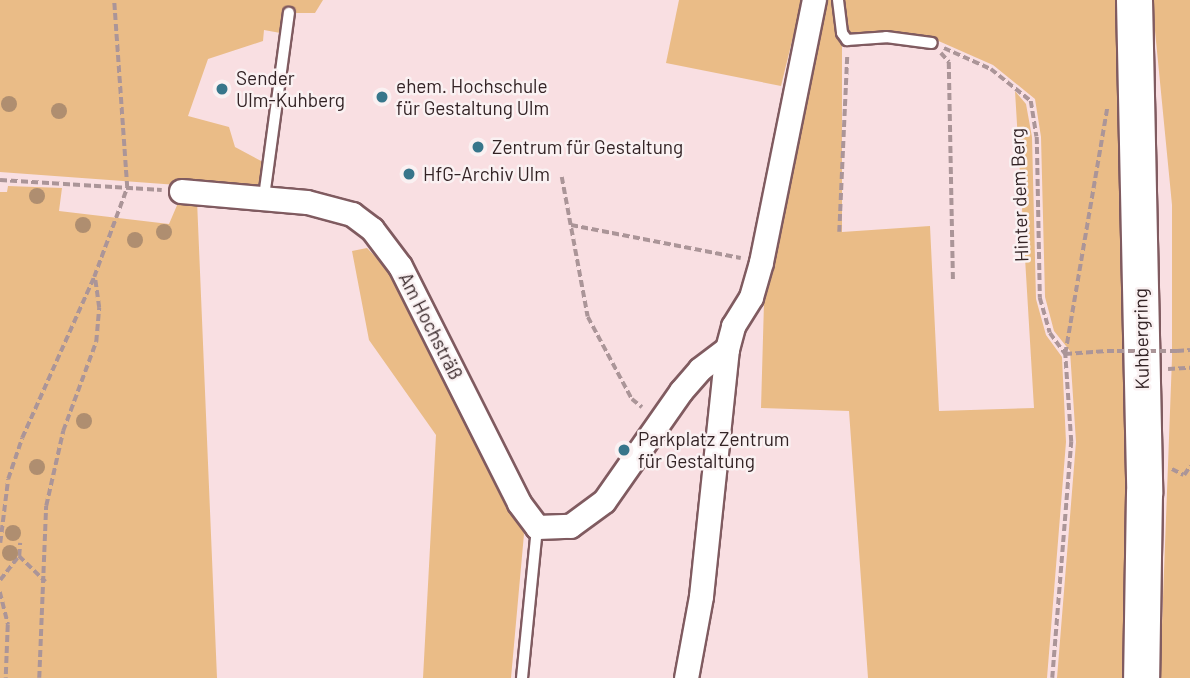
<!DOCTYPE html>
<meta charset="utf-8">
<style>
body{margin:0}
#map{position:relative;width:1190px;height:678px;overflow:hidden;background:#f9dfe2;font-family:Barlow,sans-serif}
div>[style]{position:absolute}
.green>*{inset:0;background:#eabc87}
.path>*{height:3.5px;margin-top:-1.75px;transform-origin:0;background:repeating-linear-gradient(90deg,#ab9598 0 7px,transparent 0 10.5px)}
.roads{filter:drop-shadow(2px 0 #805b60) drop-shadow(-2px 0 #805b60) drop-shadow(0 2px #805b60) drop-shadow(0 -2px #805b60)}
.lane>*{height:10px;margin:-5px;padding:0 5px;transform-origin:5px;border-radius:5px;background:#fff}
.street>*{height:23px;margin:-11.5px;padding:0 11.5px;transform-origin:11.5px;border-radius:11.5px;background:#fff}
.primary>*{height:35px;margin:-17.5px;padding:0 17.5px;transform-origin:17.5px;border-radius:17.5px;background:#fff}
.path-bridge>*{height:3.5px;margin-top:-1.75px;transform-origin:0;background:repeating-linear-gradient(90deg,#ab9598 0 7px,transparent 0 10.5px)}
.trees>*{width:16px;height:16px;margin:-8px;border-radius:50%;background:#af8e70}
.dots>*{width:19px;height:19px;translate:-50% -50%;box-sizing:border-box;border:4px solid #faf1f2;border-radius:50%}
span{translate:-50% -50%;white-space:nowrap;text-align:center;line-height:1.15;-webkit-text-stroke:5px #faf1f2;paint-order:stroke}
.poi-label{font-size:19px;color:#332325}
.left{translate:0 -50%;text-align:left}
.street-label{font-size:19px;color:#332325}
</style>
<div id="map">
<div class="green">
<i style="clip-path:polygon(0 0,323px 0,315px 13px,289px 13px,286px 34px,264px 30px,263px 41px,208px 59px,188px 116px,229px 127px,235px 147px,263px 162px,260px 191px,0 172px)"></i>
<i style="clip-path:polygon(679px 0,802px 0,781px 86px,666px 63px)"></i>
<i style="clip-path:polygon(822px 0,834px 0,842px 41px,842px 232px,930px 226px,939px 411px,1034px 408px,1015px 91px,1026px 104px,1032px 137px,1036px 299px,1046px 335px,1062px 357px,1066px 442px,1047px 678px,868px 678px,849px 411px,761px 408px,764px 302px)"></i>
<i style="clip-path:polygon(843px 0,1118px 0,1131px 678px,1057px 678px,1076px 442px,1070px 351px,1054px 331px,1045px 297px,1041px 137px,1035px 99px,993px 65px,934px 39px,886px 32px,850px 35px)"></i>
<i style="clip-path:polygon(1152px 0,1190px 0,1190px 678px,1160px 678px,1172px 358px,1172px 205px)"></i>
<i style="clip-path:polygon(8px 186px,62px 188px,59px 211px,169px 224px,181px 196px,197px 200px,217px 678px,0 678px,0 192px,7px 192px)"></i>
<i style="clip-path:polygon(367px 248px,390px 272px,518px 513px,524px 534px,511px 678px,423px 678px,436px 435px,369px 340px,352px 251px)"></i>
</div>
<div class="path">
<i style="left:944px;top:48px;width:51px;rotate:24.1deg"></i>
<i style="left:991px;top:69px;width:51px;rotate:38.7deg"></i>
<i style="left:1031px;top:101px;width:36px;rotate:81deg"></i>
<i style="left:1037px;top:137px;width:161px;rotate:88.9deg"></i>
<i style="left:1040px;top:298px;width:36px;rotate:74deg"></i>
<i style="left:1050px;top:333px;width:26px;rotate:54deg"></i>
<i style="left:941px;top:53px;width:12px;rotate:48deg"></i>
<i style="left:949px;top:62px;width:218px;rotate:88.9deg"></i>
<i style="left:562px;top:177px;width:142px;rotate:79.5deg"></i>
<i style="left:588px;top:317px;width:93px;rotate:61.8deg"></i>
<i style="left:632px;top:399px;width:13px;rotate:39deg"></i>
<i style="left:0;top:180px;width:162px;rotate:3.5deg"></i>
<i style="left:571px;top:225px;width:173px;rotate:11deg"></i>
<i style="left:839px;top:232px;width:176px;rotate:-87.4deg"></i>
<i style="left:1177px;top:351px;width:13px;rotate:-4deg"></i>
<i style="left:1065px;top:354px;width:42px;rotate:-4.1deg"></i>
<i style="left:1168px;top:369px;width:22px;rotate:-3deg"></i>
<i style="left:1172px;top:469px;width:13px;rotate:27deg"></i>
<i style="left:1184px;top:475px;width:11px;rotate:-56deg"></i>
<i style="left:0;top:543px;width:64px;rotate:-82.9deg"></i>
<i style="left:8px;top:479px;width:43px;rotate:-71.1deg"></i>
<i style="left:22px;top:438px;width:176px;rotate:-65.9deg"></i>
<i style="left:94px;top:277px;width:95px;rotate:-69.7deg"></i>
<i style="left:127px;top:188px;width:188px;rotate:-94deg"></i>
<i style="left:19px;top:556px;width:13px;rotate:-86deg"></i>
<i style="left:0;top:580px;width:31px;rotate:-52deg"></i>
<i style="left:19px;top:556px;width:37px;rotate:44deg"></i>
<i style="left:0;top:592px;width:34px;rotate:76deg"></i>
<i style="left:8px;top:625px;width:53px;rotate:92.2deg"></i>
<i style="left:39px;top:678px;width:172px;rotate:-87.7deg"></i>
<i style="left:46px;top:506px;width:77px;rotate:-77.2deg"></i>
<i style="left:63px;top:431px;width:95px;rotate:-69.7deg"></i>
<i style="left:96px;top:342px;width:34px;rotate:-85deg"></i>
<i style="left:99px;top:308px;width:29px;rotate:-98deg"></i>
<i style="left:1052px;top:678px;width:237px;rotate:-85.4deg"></i>
<i style="left:1071px;top:442px;width:88px;rotate:-93.9deg"></i>
<i style="left:1065px;top:354px;width:251px;rotate:-80.3deg"></i>
</div>
<div class="roads">
<div class="lane">
<i style="left:838px;top:0;width:33px;rotate:83deg"></i>
<i style="left:842px;top:33px;width:9px;rotate:54deg"></i>
<i style="left:847px;top:40px;width:39px;rotate:-4deg"></i>
<i style="left:886px;top:37px;width:46px;rotate:7.4deg"></i>
<i style="left:264px;top:197px;width:186px;rotate:-82.3deg"></i>
<i style="left:522px;top:678px;width:152px;rotate:-84.3deg"></i>
</div>
<div class="street">
<i style="left:181px;top:191px;width:126px;rotate:5deg"></i>
<i style="left:307px;top:202px;width:47px;rotate:14.9deg"></i>
<i style="left:352px;top:214px;width:25px;rotate:37deg"></i>
<i style="left:372px;top:229px;width:46px;rotate:52.9deg"></i>
<i style="left:400px;top:266px;width:265px;rotate:63.3deg"></i>
<i style="left:519px;top:503px;width:30px;rotate:53deg"></i>
<i style="left:537px;top:527px;width:33px;rotate:-2deg"></i>
<i style="left:570px;top:526px;width:42px;rotate:-36.3deg"></i>
<i style="left:604px;top:501px;width:134px;rotate:-55deg"></i>
<i style="left:681px;top:391px;width:29px;rotate:-49deg"></i>
<i style="left:700px;top:369px;width:34px;rotate:-37deg"></i>
<i style="left:686px;top:678px;width:83px;rotate:-79.6deg"></i>
<i style="left:701px;top:596px;width:248px;rotate:-84deg"></i>
<i style="left:727px;top:349px;width:24px;rotate:-75deg"></i>
<i style="left:733px;top:326px;width:34px;rotate:-58deg"></i>
<i style="left:751px;top:297px;width:36px;rotate:-74deg"></i>
<i style="left:761px;top:262px;width:267px;rotate:-78.6deg"></i>
</div>
<div class="primary">
<i style="left:1134px;top:0;width:493px;rotate:88.8deg"></i>
<i style="left:1144px;top:493px;width:185px;rotate:90.9deg"></i>
</div>
</div>
<div class="path-bridge">
<i style="left:1107px;top:351px;width:70px"></i>
</div>
<div class="trees">
<i style="left:9px;top:104px"></i>
<i style="left:59px;top:111px"></i>
<i style="left:37px;top:196px"></i>
<i style="left:83px;top:225px"></i>
<i style="left:164px;top:232px"></i>
<i style="left:135px;top:240px"></i>
<i style="left:84px;top:421px"></i>
<i style="left:37px;top:467px"></i>
<i style="left:13px;top:533px"></i>
<i style="left:10px;top:553px"></i>
</div>
<div class="dots">
<i style="left:222px;top:89px;background:#37768b"></i>
<i style="left:382px;top:97px;background:#37768b"></i>
<i style="left:478px;top:147px;background:#37768b"></i>
<i style="left:409px;top:174px;background:#37768b"></i>
<i style="left:624px;top:450px;background:#37768b"></i>
</div>
<div class="poi-label">
<span class="left" style="left:236px;top:89px">Sender<br>Ulm-Kuhberg</span>
<span class="left" style="left:396px;top:97px">ehem. Hochschule<br>für Gestaltung Ulm</span>
<span class="left" style="left:492px;top:147px">Zentrum für Gestaltung</span>
<span class="left" style="left:423px;top:174px">HfG-Archiv Ulm</span>
<span class="left" style="left:638px;top:450px">Parkplatz Zentrum<br>für Gestaltung</span>
</div>
<div class="street-label">
<span style="left:1019px;top:195px;rotate:-92deg">Hinter dem Berg</span>
<span style="left:431px;top:326px;rotate:63deg">Am Hochsträß</span>
<span style="left:1141px;top:339px;rotate:-91deg">Kuhbergring</span>
</div>
</div>
